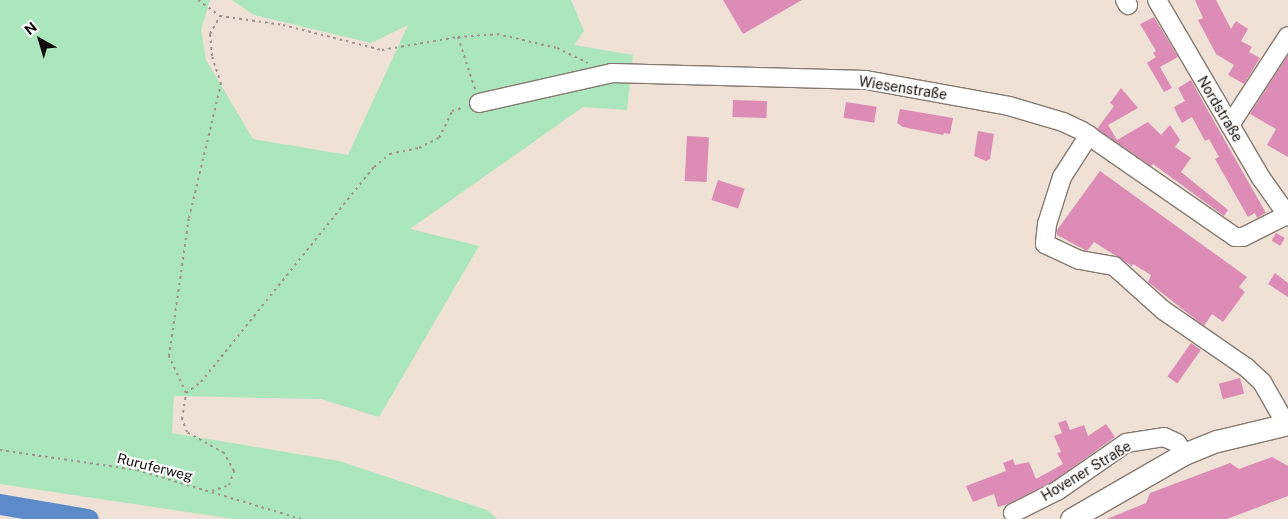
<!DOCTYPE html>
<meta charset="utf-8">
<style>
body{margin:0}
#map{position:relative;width:1288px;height:519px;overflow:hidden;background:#efe1d6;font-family:"Public Sans",sans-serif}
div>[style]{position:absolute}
.green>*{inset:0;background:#abe6bd}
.river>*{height:21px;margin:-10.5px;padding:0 10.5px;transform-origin:10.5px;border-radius:10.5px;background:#5d8bca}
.building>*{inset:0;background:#dd8db5;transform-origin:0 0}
.path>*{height:2px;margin-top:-1px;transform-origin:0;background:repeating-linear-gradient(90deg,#9e948b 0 2.5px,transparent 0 6.5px)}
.roads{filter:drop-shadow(1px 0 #867a70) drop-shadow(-1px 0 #867a70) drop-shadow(0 1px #867a70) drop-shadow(0 -1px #867a70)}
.minor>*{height:18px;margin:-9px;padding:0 9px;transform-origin:9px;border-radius:9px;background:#fff}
.major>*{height:21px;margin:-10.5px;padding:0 10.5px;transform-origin:10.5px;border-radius:10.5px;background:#fff}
span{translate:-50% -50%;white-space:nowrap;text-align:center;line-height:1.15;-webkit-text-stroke:4px #fff;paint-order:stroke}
.street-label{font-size:14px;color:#100c08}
.north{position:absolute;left:15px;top:15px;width:50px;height:50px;-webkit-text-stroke:4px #fff;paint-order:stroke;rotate:321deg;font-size:14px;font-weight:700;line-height:20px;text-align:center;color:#100c08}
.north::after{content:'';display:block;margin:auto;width:18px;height:22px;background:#100c08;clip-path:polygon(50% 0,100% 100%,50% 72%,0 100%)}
</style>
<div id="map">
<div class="green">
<i style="clip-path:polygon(0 0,210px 0,201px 30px,206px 60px,253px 139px,348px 155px,408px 25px,371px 43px,254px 15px,232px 0,571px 0,584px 31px,574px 45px,633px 55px,627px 110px,583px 107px,410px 229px,479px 246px,379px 417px,321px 399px,174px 396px,172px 433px,339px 461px,487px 510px,497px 519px,234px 519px,0 484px)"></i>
</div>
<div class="river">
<i style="left:0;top:504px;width:89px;rotate:9.7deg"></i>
</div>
<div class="building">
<i style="clip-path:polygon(723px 0,802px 0,743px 34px)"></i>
<i style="clip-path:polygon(1195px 0,1216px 0,1231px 29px,1236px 21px,1248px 29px,1241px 41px,1252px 47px,1249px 52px,1260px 58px,1244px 84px,1228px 75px,1234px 65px,1216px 54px,1198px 20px,1203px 18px)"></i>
<i style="clip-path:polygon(1154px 17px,1178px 57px,1160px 67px,1172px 88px,1164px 92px,1147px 63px,1156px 57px,1153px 53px,1156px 51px,1140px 24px)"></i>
<i style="clip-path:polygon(1288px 55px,1288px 157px,1267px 145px,1276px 129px,1250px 114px)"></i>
<i style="clip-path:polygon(1191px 80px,1207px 109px,1266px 213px,1257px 218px,1255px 213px,1248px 217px,1215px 159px,1219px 157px,1209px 139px,1205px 141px,1192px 117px,1182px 123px,1178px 116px,1174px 107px,1185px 101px,1178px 88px)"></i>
<i style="clip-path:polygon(1121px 88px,1138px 108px,1108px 125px,1117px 140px,1148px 122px,1161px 135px,1170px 125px,1180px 140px,1175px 147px,1191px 158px,1181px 172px,1228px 210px,1224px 216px,1153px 164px,1151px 166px,1097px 129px,1114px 106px,1110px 103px)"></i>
<i style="left:733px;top:100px;width:34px;height:17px;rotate:2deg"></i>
<i style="left:846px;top:102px;width:31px;height:16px;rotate:9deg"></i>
<i style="clip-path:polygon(900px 109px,953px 118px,950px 134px,944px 133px,943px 135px,903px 127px,897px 123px)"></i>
<i style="clip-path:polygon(978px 131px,994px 134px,990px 159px,986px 161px,974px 156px)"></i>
<i style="left:687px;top:136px;width:22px;height:45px;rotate:3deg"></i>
<i style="clip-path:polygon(1100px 171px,1247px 277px,1239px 287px,1245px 292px,1223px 322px,1212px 314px,1204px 326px,1148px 282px,1151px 275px,1133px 264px,1132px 266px,1094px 242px,1087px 251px,1057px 235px,1057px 230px)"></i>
<i style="left:718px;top:180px;width:28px;height:21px;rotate:18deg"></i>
<i style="left:1276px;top:233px;width:10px;height:9px;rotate:29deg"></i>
<i style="clip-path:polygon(1275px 273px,1288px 283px,1288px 297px,1268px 284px)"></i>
<i style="left:1191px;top:343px;width:12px;height:41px;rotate:35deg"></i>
<i style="left:1240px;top:378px;width:16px;height:22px;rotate:75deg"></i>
<i style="clip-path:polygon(1066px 420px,1070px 430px,1084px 425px,1088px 436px,1106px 424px,1115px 437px,1052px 482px,1008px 504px,998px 507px,994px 494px,973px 502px,966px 486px,1006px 471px,1003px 463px,1013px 459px,1015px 465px,1029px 462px,1036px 479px,1063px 464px,1057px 453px,1061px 452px,1054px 436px,1062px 433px,1058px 423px)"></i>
<i style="clip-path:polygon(1272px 457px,1288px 466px,1288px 496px,1227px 519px,1107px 519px,1146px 503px,1150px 493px,1230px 463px,1239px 469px)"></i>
</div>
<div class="path">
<i style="left:198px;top:0;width:27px;rotate:36deg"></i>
<i style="left:458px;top:37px;width:39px;rotate:-4deg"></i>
<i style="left:497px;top:34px;width:62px;rotate:13.1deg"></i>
<i style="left:557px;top:48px;width:34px;rotate:26deg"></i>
<i style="left:186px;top:393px;width:19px;rotate:-36deg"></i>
<i style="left:201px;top:382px;width:276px;rotate:-51.2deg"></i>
<i style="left:374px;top:167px;width:21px;rotate:-39deg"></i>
<i style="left:390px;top:154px;width:30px;rotate:-12deg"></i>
<i style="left:419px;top:148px;width:22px;rotate:-27deg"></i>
<i style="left:439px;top:138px;width:30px;rotate:-64deg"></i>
<i style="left:452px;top:111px;width:13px;rotate:-18deg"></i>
<i style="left:0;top:450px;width:138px;rotate:8.3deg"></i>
<i style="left:137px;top:470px;width:171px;rotate:16.6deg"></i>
<i style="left:212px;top:491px;width:18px;rotate:-19deg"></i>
<i style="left:229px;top:485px;width:15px;rotate:-70deg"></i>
<i style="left:234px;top:471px;width:21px;rotate:-119deg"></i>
<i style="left:224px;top:453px;width:43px;rotate:-150.4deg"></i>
<i style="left:187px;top:432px;width:14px;rotate:-111deg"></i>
<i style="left:182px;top:419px;width:26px;rotate:-81deg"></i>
<i style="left:186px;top:393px;width:41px;rotate:-114.7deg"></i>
<i style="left:169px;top:356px;width:139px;rotate:-81.8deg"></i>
<i style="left:189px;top:218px;width:138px;rotate:-76.6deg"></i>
<i style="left:221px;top:84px;width:29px;rotate:-108deg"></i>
<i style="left:212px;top:56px;width:22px;rotate:-95deg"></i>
<i style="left:210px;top:34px;width:21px;rotate:-61deg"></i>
<i style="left:220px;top:16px;width:64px;rotate:8.1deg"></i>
<i style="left:283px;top:25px;width:102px;rotate:14.2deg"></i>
<i style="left:382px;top:50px;width:77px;rotate:-9.7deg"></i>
<i style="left:458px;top:37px;width:55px;rotate:71.9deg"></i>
</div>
<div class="roads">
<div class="minor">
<i style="left:1125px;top:0;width:6px;rotate:59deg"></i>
<i style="left:1157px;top:0;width:206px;rotate:59.7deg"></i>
<i style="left:1261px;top:178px;width:47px;rotate:54.6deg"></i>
<i style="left:479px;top:103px;width:136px;rotate:-12.7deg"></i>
<i style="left:612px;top:73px;width:254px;rotate:1.6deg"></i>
<i style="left:866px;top:80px;width:145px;rotate:10.3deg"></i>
<i style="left:1009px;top:106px;width:56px;rotate:16.5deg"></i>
<i style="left:1063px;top:122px;width:21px;rotate:25deg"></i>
<i style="left:1082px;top:131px;width:186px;rotate:34.7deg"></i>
<i style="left:1235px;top:237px;width:8px"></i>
<i style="left:1243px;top:237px;width:49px;rotate:-26.6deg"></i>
<i style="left:1230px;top:125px;width:106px;rotate:-56.9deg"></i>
<i style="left:1089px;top:135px;width:50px;rotate:122.7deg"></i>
<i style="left:1062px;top:177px;width:49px;rotate:107.7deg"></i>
<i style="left:1047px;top:224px;width:20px;rotate:96deg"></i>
<i style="left:1045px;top:244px;width:38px;rotate:25deg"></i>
<i style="left:1080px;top:260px;width:35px;rotate:10deg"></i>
<i style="left:1114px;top:266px;width:66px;rotate:41.9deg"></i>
<i style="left:1163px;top:310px;width:102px;rotate:34.6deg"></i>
<i style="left:1247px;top:368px;width:21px;rotate:43deg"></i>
<i style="left:1262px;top:382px;width:48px;rotate:60.3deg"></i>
<i style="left:1013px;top:513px;width:49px;rotate:-26.6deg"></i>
<i style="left:1057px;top:491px;width:84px;rotate:-34.8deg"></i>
<i style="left:1126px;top:443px;width:38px;rotate:-9deg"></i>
<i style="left:1164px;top:437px;width:14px;rotate:25deg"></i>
<i style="left:1177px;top:443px;width:13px;rotate:58deg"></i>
</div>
<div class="major">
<i style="left:1071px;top:519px;width:130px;rotate:-29.9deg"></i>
<i style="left:1184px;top:454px;width:35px;rotate:-22deg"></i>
<i style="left:1217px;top:441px;width:73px;rotate:-13.5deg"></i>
</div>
</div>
<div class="street-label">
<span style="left:903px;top:88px;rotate:9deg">Wiesenstraße</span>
<span style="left:1220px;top:109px;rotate:59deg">Nordstraße</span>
<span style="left:155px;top:467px;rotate:14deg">Ruruferweg</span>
<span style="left:1086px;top:471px;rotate:-31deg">Hovener Straße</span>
</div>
<div class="north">N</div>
</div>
